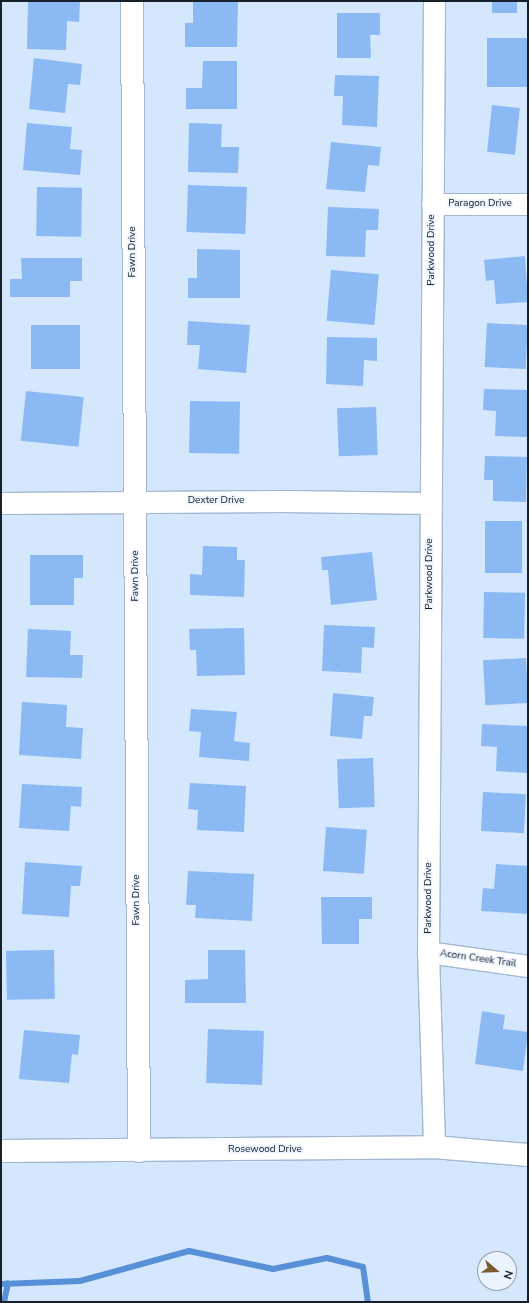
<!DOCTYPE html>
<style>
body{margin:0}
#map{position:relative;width:529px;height:1303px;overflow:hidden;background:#d5e7fd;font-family:"Nunito Sans",sans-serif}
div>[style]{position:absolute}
.stream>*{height:6px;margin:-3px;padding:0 3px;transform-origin:3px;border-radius:3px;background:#5790d6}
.building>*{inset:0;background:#8ab9f3;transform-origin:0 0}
.roads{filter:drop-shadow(1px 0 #a3b8d2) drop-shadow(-1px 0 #a3b8d2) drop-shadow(0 1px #a3b8d2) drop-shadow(0 -1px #a3b8d2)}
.street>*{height:21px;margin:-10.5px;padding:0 10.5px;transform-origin:10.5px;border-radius:10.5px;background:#fff}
.secondary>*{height:22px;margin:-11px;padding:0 11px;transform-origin:11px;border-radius:11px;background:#fff}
span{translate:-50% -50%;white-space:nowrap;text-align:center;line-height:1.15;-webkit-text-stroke:3px #eaf3fe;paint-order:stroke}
.street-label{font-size:10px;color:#18202a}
.frame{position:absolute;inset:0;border:2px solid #18202a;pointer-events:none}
.north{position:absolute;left:477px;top:1251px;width:40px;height:40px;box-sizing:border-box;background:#eaf3fe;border:1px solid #969fa9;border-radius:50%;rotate:109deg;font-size:11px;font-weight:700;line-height:16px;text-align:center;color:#18202a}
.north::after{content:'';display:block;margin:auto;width:14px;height:18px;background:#7b5c31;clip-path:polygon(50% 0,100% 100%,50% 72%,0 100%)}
</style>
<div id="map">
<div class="stream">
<i style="left:1px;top:1284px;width:79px;rotate:-2.2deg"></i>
<i style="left:80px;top:1281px;width:113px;rotate:-15.4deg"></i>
<i style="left:189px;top:1251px;width:86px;rotate:12.1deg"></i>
<i style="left:273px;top:1269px;width:55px;rotate:-11.5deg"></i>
<i style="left:327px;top:1258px;width:37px;rotate:14deg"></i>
<i style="left:363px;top:1267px;width:35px;rotate:82deg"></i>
<i style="left:4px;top:1302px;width:19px;rotate:-78deg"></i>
</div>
<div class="building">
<i style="clip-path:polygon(28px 1px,80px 1px,79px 22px,67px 21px,66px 50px,27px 49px)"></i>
<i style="clip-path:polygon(193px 1px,238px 1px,237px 47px,185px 47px,185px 23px,193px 23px)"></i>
<i style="left:492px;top:1px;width:25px;height:12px"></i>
<i style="clip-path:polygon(337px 13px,380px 13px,380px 35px,370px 35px,371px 58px,337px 58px)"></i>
<i style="left:487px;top:38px;width:41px;height:49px"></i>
<i style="clip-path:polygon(34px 58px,82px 64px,80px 85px,68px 84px,65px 113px,29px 109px)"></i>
<i style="clip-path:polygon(203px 61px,237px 61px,237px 109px,186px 109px,186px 88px,202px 88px)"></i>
<i style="clip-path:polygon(335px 75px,379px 76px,377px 127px,342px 125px,343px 96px,334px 96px)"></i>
<i style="left:492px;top:105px;width:28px;height:47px;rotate:6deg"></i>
<i style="clip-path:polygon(27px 123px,72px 127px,70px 149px,82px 150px,80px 175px,23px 170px)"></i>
<i style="clip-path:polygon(189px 123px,222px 124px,221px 147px,239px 147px,238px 173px,188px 172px)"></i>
<i style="clip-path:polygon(331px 142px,381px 147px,379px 166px,368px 165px,365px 192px,326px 189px)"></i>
<i style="left:188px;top:185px;width:59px;height:47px;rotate:2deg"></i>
<i style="left:37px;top:187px;width:45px;height:49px;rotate:1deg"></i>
<i style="clip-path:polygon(328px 207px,379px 209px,378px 230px,366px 230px,365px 257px,326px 256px)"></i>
<i style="clip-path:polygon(197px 249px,240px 250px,240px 298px,188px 298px,188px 278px,197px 278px)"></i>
<i style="clip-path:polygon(525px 256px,528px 302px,496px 304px,494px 280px,486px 281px,484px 260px)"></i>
<i style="clip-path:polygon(21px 258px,82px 258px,82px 281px,70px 281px,70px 297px,10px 297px,10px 279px,22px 279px)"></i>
<i style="left:331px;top:270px;width:48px;height:51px;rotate:5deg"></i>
<i style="clip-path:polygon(188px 321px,250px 325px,246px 373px,198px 369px,200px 345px,187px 345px)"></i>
<i style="left:487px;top:323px;width:41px;height:44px;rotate:3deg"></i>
<i style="left:31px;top:325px;width:49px;height:44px"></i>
<i style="clip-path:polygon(327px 337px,377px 338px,377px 361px,364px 360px,363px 386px,326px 384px)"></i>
<i style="clip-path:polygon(484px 389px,528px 390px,528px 437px,495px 436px,496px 411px,483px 410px)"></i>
<i style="left:26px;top:391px;width:58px;height:50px;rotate:6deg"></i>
<i style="left:190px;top:401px;width:50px;height:52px;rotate:1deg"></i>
<i style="left:376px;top:407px;width:48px;height:39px;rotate:88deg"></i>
<i style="clip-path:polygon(485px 456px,527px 457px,526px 502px,493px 501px,493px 480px,484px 480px)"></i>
<i style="left:485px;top:521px;width:37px;height:52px"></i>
<i style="clip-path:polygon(203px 546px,237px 547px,237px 560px,245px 560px,244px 597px,190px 595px,190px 574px,202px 575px)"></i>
<i style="clip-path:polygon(372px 552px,377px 600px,331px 605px,328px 570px,322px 570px,321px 557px)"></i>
<i style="clip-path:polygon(30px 555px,83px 555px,83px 578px,74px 578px,74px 605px,30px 605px)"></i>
<i style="left:484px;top:592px;width:41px;height:46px;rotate:1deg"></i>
<i style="clip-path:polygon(324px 625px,375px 627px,374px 648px,362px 647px,361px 673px,322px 671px)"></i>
<i style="clip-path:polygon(244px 628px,245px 675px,197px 676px,196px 650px,190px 650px,189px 629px)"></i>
<i style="clip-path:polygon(28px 629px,71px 631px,70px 655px,83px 655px,82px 678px,26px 677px)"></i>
<i style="left:526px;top:658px;width:45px;height:43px;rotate:87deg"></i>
<i style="clip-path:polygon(333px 693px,374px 697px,372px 716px,364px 716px,362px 739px,330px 736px)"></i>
<i style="clip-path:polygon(22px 702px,67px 705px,66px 727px,83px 728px,81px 759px,19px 755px)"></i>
<i style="clip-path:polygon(191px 709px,237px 712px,234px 741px,250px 743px,249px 761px,199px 757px,201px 732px,189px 731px)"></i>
<i style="clip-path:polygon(482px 724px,528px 726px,528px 773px,496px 771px,497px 747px,481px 746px)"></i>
<i style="left:373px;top:758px;width:49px;height:36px;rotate:88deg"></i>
<i style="clip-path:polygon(190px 783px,246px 786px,244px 832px,197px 830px,198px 810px,188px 809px)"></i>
<i style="clip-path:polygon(22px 784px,82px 787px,81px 807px,71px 806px,69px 831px,19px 828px)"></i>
<i style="left:483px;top:792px;width:43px;height:39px;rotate:3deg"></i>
<i style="left:326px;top:827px;width:41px;height:44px;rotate:4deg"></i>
<i style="clip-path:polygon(25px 862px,82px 866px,80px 886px,71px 886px,69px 917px,22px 914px)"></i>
<i style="clip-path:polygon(496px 864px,528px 866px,528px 914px,481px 911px,483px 888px,494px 889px)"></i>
<i style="clip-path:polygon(188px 871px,254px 874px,252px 921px,195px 918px,196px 905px,186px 905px)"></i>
<i style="clip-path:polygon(321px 897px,372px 897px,372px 919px,359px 919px,359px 944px,322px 944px)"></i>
<i style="left:54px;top:950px;width:49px;height:48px;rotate:89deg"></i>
<i style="clip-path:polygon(208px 950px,245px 950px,246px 1003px,185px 1003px,185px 980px,208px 979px)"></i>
<i style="clip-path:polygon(482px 1011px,505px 1015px,503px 1029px,528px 1032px,523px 1071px,475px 1064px)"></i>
<i style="left:208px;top:1029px;width:56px;height:54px;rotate:2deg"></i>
<i style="clip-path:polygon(24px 1030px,80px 1035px,78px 1055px,72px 1054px,69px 1083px,19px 1079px)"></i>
</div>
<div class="roads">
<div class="street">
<i style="left:434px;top:1px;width:951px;rotate:90.36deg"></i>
<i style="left:428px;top:952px;width:195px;rotate:88.2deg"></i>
<i style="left:432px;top:204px;width:96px"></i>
<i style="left:1px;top:503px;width:283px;rotate:-0.4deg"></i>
<i style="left:284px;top:501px;width:147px;rotate:0.8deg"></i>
<i style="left:428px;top:952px;width:101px;rotate:8deg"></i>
</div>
<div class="secondary">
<i style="left:132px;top:1px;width:1150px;rotate:89.65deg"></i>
<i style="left:1px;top:1151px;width:433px;rotate:-0.5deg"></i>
<i style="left:434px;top:1147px;width:94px;rotate:4.9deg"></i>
</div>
</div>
<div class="street-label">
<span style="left:480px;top:204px">Paragon Drive</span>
<span style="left:432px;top:250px;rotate:-90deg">Parkwood Drive</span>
<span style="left:133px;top:252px;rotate:-90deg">Fawn Drive</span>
<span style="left:216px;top:501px">Dexter Drive</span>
<span style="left:430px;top:574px;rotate:-90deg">Parkwood Drive</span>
<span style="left:136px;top:576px;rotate:-90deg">Fawn Drive</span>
<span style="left:429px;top:898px;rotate:-90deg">Parkwood Drive</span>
<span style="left:137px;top:900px;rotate:-90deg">Fawn Drive</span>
<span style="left:478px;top:959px;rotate:8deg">Acorn Creek Trail</span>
<span style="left:265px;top:1150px">Rosewood Drive</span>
</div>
<div class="frame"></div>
<div class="north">N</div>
</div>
